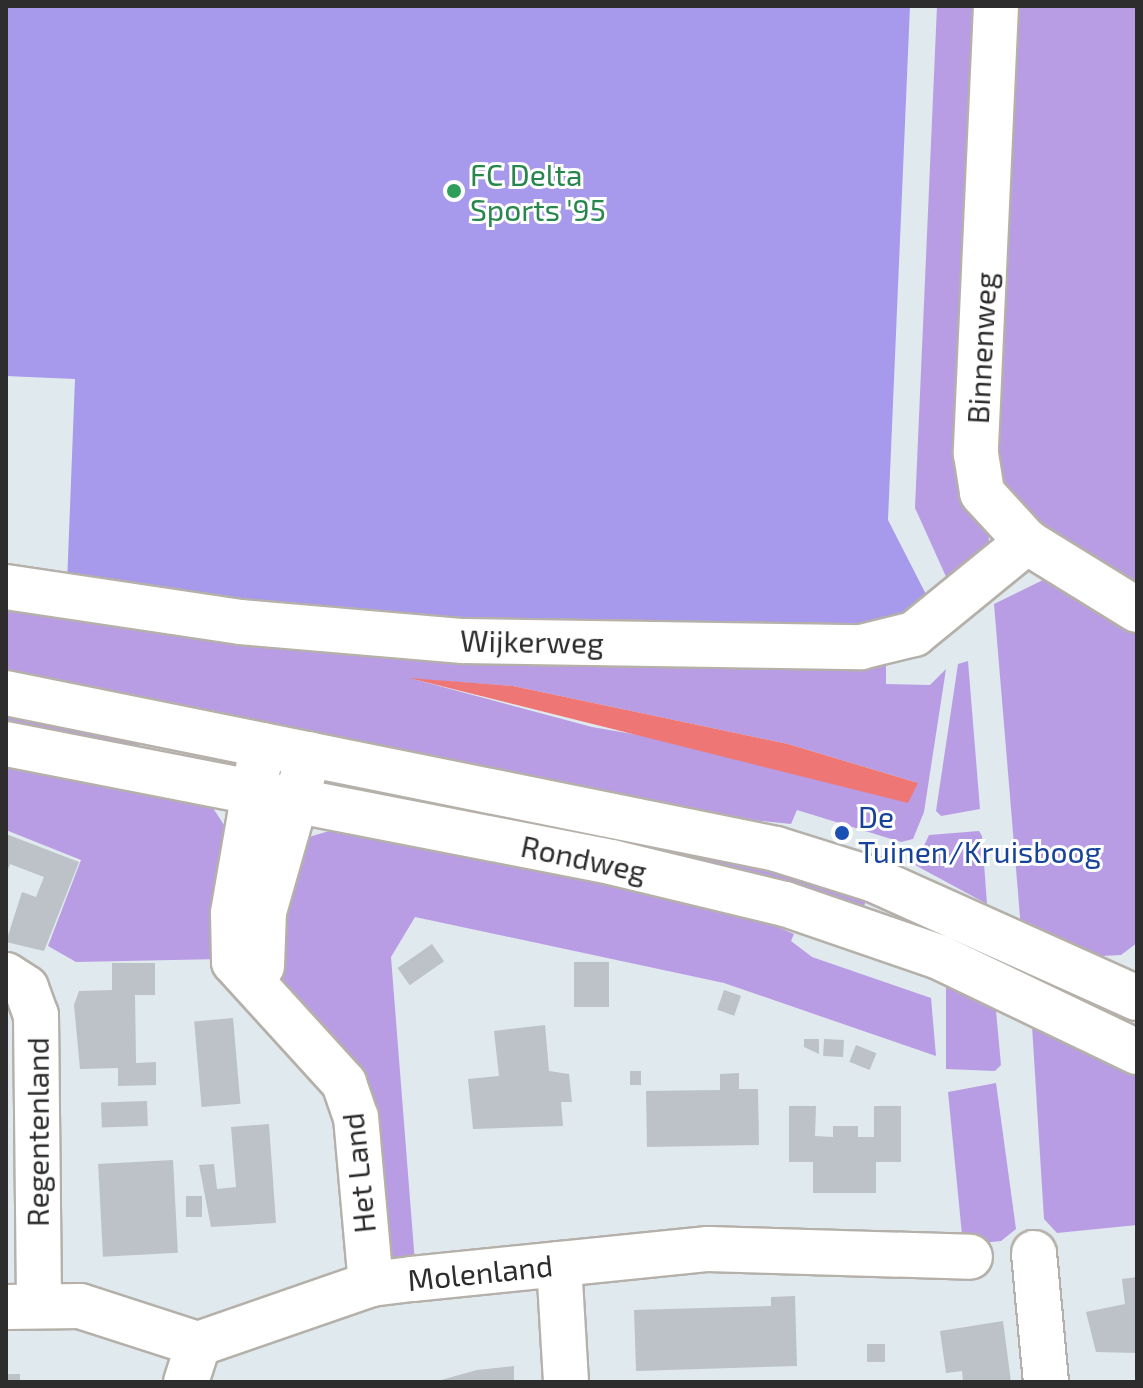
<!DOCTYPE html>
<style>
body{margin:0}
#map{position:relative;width:1143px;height:1388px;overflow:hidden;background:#e0e9ee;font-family:"Exo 2",sans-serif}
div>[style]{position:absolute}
.green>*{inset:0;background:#b99de4;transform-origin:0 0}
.pitch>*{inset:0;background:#a799eb}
.water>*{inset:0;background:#ee7674}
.building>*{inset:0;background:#bcc2c7;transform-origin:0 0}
.roads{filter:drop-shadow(2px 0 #b5b0a9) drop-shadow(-2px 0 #b5b0a9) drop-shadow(0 2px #b5b0a9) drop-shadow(0 -2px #b5b0a9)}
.minor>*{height:44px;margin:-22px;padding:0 22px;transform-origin:22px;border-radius:22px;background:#fff}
.secondary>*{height:44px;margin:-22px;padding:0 22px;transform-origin:22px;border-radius:22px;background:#fff}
.dots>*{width:22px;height:22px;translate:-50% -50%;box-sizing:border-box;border:4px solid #fff;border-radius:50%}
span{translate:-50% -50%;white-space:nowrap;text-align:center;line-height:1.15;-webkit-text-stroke:6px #fff;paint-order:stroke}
.leisure-label{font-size:30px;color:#27864d}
.left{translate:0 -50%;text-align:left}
.street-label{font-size:30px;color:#2d2d2d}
.transit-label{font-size:30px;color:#164399}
.frame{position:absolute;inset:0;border:8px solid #2d2d2d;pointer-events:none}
</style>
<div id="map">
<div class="green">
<i style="clip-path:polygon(937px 6px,975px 6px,989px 546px,948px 581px,915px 508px)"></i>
<i style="clip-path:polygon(1009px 6px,1137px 6px,1137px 580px,1126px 582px,1031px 520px,997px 472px)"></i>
<i style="clip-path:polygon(1049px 577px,1137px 634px,1137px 943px,1121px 955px,1084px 957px,1021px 929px,994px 604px)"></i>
<i style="clip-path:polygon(evenodd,6px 596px,886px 657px,886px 684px,930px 685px,946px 669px,924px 812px,913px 839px,901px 842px,797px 810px,791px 824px,613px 806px,6px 686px,6px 596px,413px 679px,513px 686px,788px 744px,918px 783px,592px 727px,413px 679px)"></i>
<i style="clip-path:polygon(968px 661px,980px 809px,941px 816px,936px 811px,958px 664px)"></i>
<i style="left:6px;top:707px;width:138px;height:28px;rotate:11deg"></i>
<i style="clip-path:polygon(6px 755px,207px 799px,226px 828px,221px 959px,76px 962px,48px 946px,81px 860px,6px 830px)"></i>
<i style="clip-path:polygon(581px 819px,871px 888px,859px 919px,576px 846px)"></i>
<i style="clip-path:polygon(346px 826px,701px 894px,794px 934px,791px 941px,812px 957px,931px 998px,936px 1056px,724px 983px,415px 917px,391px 957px,415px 1263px,396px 1260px,386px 1251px,372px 1117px,284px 995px,274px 962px,297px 849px,309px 837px)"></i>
<i style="clip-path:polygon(979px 831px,982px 836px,987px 904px,915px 865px,929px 835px)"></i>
<i style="clip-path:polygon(946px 985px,995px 1000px,1001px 1065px,995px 1071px,946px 1069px)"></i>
<i style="clip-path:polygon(1031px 1010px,1137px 1061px,1137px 1225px,1057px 1233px,1044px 1219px)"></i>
<i style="clip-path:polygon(996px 1083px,1016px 1229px,1001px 1241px,963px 1245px,948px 1092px)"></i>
</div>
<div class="pitch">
<i style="clip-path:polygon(6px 6px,910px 6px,888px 520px,934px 610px,897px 631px,337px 617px,67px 584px,75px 379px,6px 376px)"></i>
</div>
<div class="water">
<i style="clip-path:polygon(409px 678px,513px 686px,788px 744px,918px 783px,908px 803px)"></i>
</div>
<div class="building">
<i style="clip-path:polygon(6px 834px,79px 862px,44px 951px,6px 942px,22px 892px,36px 897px,44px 877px,10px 864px,6px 875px)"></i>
<i style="left:432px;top:944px;width:21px;height:42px;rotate:55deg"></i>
<i style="left:574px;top:962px;width:35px;height:45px"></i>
<i style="clip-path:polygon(112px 963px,155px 963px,155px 995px,135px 995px,136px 1063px,156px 1062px,156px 1085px,118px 1086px,118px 1068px,80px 1069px,74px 1005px,79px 991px,112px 990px)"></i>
<i style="left:724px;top:990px;width:18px;height:21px;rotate:19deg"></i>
<i style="left:233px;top:1018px;width:86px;height:39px;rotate:85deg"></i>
<i style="clip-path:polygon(545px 1025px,549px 1071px,569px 1074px,572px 1102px,561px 1102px,563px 1126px,473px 1129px,468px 1079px,499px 1076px,494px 1031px)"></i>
<i style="clip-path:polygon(804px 1039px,819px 1039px,819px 1054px,804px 1047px)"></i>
<i style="left:824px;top:1039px;width:20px;height:17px;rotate:3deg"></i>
<i style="left:856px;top:1045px;width:22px;height:18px;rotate:22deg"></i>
<i style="left:630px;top:1071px;width:11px;height:14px"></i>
<i style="clip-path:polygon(739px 1073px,739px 1089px,758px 1089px,759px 1145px,647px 1147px,646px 1091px,720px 1090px,720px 1074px)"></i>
<i style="left:147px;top:1101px;width:25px;height:46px;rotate:88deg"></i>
<i style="clip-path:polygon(789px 1106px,816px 1106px,815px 1136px,833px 1137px,833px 1126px,858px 1126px,858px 1137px,874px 1137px,874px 1106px,901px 1106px,901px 1162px,876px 1162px,876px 1193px,813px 1193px,813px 1162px,789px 1162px)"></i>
<i style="clip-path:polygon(269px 1124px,276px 1223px,211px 1227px,199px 1165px,214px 1164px,217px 1189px,236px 1187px,231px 1127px)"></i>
<i style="left:173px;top:1160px;width:93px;height:75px;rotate:87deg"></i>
<i style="left:186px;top:1196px;width:16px;height:21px"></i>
<i style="clip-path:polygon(1137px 1277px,1137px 1353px,1096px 1352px,1086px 1312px,1125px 1304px,1122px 1279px)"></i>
<i style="clip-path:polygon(795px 1296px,797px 1366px,636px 1371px,634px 1310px,771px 1306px,771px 1297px)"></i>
<i style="clip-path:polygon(1003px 1321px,1011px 1382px,963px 1382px,962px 1371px,946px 1373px,940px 1331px)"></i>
<i style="left:885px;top:1344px;width:18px;height:18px;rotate:90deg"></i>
<i style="clip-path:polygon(514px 1366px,514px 1382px,434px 1382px,477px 1370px)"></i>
<i style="left:6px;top:1374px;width:14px;height:8px"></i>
</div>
<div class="roads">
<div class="minor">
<i style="left:996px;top:6px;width:448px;rotate:92.6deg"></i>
<i style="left:976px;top:454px;width:39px;rotate:81deg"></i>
<i style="left:982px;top:493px;width:67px;rotate:47.4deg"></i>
<i style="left:1027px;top:542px;width:129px;rotate:31.7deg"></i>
<i style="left:6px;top:587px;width:237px;rotate:8.5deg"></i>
<i style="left:240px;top:622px;width:224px;rotate:4.9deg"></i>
<i style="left:463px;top:641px;width:398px;rotate:0.9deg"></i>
<i style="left:861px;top:647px;width:55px;rotate:-13.8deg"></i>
<i style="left:914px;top:634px;width:146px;rotate:-39.2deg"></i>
<i style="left:262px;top:745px;width:170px;rotate:99.8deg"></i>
<i style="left:233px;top:913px;width:49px;rotate:88.8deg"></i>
<i style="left:234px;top:962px;width:164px;rotate:47.7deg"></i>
<i style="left:344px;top:1083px;width:36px;rotate:71deg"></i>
<i style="left:356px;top:1117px;width:168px;rotate:84.9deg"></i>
<i style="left:262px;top:966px;width:54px;rotate:-87.9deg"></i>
<i style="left:264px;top:912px;width:164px;rotate:-74.1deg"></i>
<i style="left:6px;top:975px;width:24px;rotate:33deg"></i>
<i style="left:26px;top:988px;width:29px;rotate:70deg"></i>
<i style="left:36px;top:1015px;width:288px;rotate:89.4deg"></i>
<i style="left:1034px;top:1253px;width:130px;rotate:84.7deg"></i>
<i style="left:559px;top:1264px;width:118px;rotate:86.6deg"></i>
<i style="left:6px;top:1307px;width:74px;rotate:-0.8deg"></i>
<i style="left:80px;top:1306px;width:124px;rotate:17.9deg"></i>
<i style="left:198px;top:1344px;width:183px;rotate:-19.1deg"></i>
<i style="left:371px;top:1284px;width:41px;rotate:-7deg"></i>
<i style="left:412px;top:1279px;width:298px;rotate:-5.8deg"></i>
<i style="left:708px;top:1249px;width:262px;rotate:1.7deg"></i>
<i style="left:186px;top:1382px;width:40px;rotate:-72deg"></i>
</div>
<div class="secondary">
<i style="left:6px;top:693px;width:786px;rotate:11.45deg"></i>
<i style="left:776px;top:849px;width:101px;rotate:17.4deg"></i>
<i style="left:872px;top:879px;width:290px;rotate:24.2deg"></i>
<i style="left:6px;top:744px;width:616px;rotate:11.04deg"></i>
<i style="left:611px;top:862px;width:179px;rotate:13.6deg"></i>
<i style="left:785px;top:904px;width:163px;rotate:19deg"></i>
<i style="left:939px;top:957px;width:220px;rotate:25.6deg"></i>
</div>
</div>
<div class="dots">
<i style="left:454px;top:191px;background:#2e9e5b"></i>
<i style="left:842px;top:833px;background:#1a4fb4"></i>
</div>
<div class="leisure-label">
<span class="left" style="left:470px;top:191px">FC Delta<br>Sports '95</span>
</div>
<div class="street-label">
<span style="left:981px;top:348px;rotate:-87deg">Binnenweg</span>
<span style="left:532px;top:641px;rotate:1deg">Wijkerweg</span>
<span style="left:584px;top:858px;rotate:12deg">Rondweg</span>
<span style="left:37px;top:1132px;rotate:-90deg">Regentenland</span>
<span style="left:358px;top:1173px;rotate:-96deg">Het Land</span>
<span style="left:480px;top:1272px;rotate:-6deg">Molenland</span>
</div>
<div class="transit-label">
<span class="left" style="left:858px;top:833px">De<br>Tuinen/Kruisboog</span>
</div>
<div class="frame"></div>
</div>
